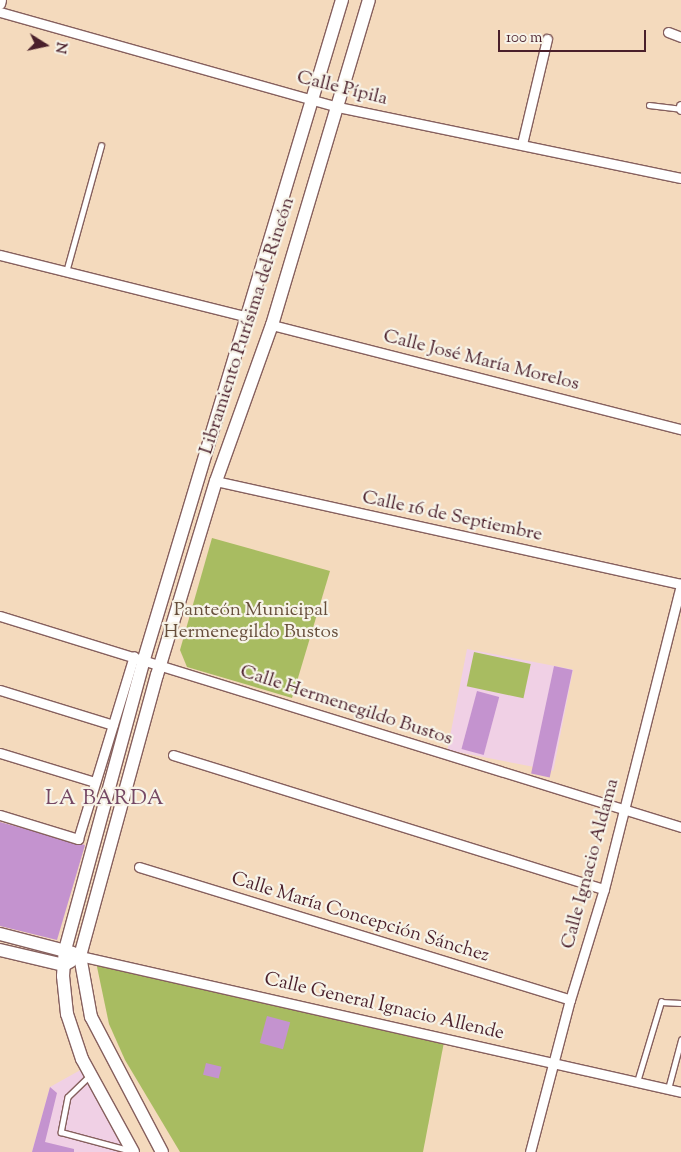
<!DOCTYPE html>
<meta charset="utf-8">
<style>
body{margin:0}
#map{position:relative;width:681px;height:1152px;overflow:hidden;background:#f4dabd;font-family:"Sorts Mill Goudy",serif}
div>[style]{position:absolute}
.built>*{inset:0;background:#f0d0e5;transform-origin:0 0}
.green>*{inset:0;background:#a8bc61;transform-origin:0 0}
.building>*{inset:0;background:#c493cf;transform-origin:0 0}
.roads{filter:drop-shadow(1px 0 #86605e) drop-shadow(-1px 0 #86605e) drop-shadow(0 1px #86605e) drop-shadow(0 -1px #86605e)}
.lane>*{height:4.5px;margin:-2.25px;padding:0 2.25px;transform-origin:2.25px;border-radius:2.25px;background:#fff}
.street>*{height:9px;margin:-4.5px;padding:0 4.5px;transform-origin:4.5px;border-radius:4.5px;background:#fff}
.secondary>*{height:12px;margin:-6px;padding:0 6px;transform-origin:6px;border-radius:6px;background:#fff}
span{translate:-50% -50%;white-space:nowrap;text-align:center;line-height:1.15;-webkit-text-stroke:4.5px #f7f3e8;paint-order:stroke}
.street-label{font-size:19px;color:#4a1f2b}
.park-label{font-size:19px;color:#664e3b}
.quarter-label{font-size:21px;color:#754864;letter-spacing:1px}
.north{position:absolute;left:20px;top:20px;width:50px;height:50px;-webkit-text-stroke:4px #f7f3e8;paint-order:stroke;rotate:100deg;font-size:14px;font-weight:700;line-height:20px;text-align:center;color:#4a1f2b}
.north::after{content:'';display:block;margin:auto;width:18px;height:22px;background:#4a1f2b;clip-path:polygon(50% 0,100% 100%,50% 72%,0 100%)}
.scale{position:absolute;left:498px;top:30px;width:148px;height:22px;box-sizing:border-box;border:2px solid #4a1f2b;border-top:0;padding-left:6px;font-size:15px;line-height:18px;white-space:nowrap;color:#4a1f2b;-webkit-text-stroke:4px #f7f3e8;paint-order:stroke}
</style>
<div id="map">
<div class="built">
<i style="left:467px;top:649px;width:108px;height:103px;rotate:11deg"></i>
<i style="clip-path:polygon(84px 1068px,103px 1111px,128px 1152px,32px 1152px,50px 1087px)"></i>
</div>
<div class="green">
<i style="clip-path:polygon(212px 538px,330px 571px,292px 698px,187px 667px,180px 650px)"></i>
<i style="left:474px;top:652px;width:58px;height:35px;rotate:12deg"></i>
<i style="clip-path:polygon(96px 962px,444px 1042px,423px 1152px,180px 1152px,125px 1060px,109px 1024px)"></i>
</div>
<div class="building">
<i style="left:554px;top:666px;width:19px;height:110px;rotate:12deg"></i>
<i style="left:477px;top:691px;width:23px;height:60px;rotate:15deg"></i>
<i style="clip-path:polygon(0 822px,85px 845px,57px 940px,0 926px)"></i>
<i style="left:267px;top:1016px;width:24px;height:28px;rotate:15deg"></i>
<i style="left:206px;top:1063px;width:16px;height:12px;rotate:14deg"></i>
<i style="clip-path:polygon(50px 1087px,57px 1093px,45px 1142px,74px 1149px,74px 1152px,32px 1152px)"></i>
</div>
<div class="roads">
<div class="lane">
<i style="left:649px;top:105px;width:31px;rotate:7deg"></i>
<i style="left:66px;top:272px;width:131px;rotate:-74.5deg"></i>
<i style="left:90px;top:1076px;width:30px;rotate:136deg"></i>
<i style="left:68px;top:1097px;width:36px;rotate:101deg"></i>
<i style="left:61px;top:1132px;width:69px;rotate:15deg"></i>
<i style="left:637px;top:1082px;width:84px;rotate:-73.3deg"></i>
<i style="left:661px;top:1002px;width:20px;rotate:3deg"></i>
<i style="left:668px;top:1089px;width:51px;rotate:-75.1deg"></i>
</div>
<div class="street">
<i style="left:0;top:4px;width:4px;rotate:-76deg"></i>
<i style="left:0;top:12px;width:351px;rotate:15.7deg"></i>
<i style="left:338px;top:107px;width:350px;rotate:11.7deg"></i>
<i style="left:668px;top:32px;width:14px;rotate:21deg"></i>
<i style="left:681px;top:106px;width:3px;rotate:90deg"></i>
<i style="left:522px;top:144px;width:108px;rotate:-76.6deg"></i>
<i style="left:0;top:255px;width:257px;rotate:14deg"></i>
<i style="left:272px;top:325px;width:422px;rotate:14.3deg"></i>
<i style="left:216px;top:481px;width:476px;rotate:12.5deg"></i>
<i style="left:0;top:616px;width:713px;rotate:17.21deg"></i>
<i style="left:0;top:690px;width:118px;rotate:17.2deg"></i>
<i style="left:0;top:753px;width:99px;rotate:17deg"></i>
<i style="left:173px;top:755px;width:451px;rotate:17.3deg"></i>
<i style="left:0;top:815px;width:82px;rotate:17.1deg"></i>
<i style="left:78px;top:839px;width:191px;rotate:-73deg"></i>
<i style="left:139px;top:867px;width:451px;rotate:17.1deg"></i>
<i style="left:80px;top:956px;width:616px;rotate:12.75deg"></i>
<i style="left:530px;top:1152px;width:157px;rotate:-75.3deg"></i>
<i style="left:570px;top:1000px;width:116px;rotate:-73deg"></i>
<i style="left:604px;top:889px;width:315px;rotate:-75.8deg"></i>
</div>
<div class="secondary">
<i style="left:0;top:934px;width:75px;rotate:14.6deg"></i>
<i style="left:0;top:950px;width:66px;rotate:13.2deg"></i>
<i style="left:64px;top:965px;width:8px;rotate:-30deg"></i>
<i style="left:133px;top:1152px;width:106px;rotate:-118.7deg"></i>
<i style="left:82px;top:1059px;width:47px;rotate:-108.4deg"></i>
<i style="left:67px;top:1014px;width:38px;rotate:-96deg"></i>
<i style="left:63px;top:976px;width:26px;rotate:-86deg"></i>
<i style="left:65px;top:950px;width:302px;rotate:-74.8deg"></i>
<i style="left:144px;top:659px;width:688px;rotate:-73.28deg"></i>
<i style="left:162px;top:1152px;width:153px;rotate:-117.7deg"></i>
<i style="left:91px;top:1017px;width:62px;rotate:-100.2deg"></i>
<i style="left:80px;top:956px;width:291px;rotate:-74.7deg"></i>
<i style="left:157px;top:675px;width:203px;rotate:-73.1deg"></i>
<i style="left:216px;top:481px;width:166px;rotate:-70.3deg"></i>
<i style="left:272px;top:325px;width:339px;rotate:-73.4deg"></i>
</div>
</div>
<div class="street-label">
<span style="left:342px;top:89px;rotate:14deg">Calle Pípila</span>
<span style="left:248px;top:326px;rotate:-72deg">Libramiento Purísima del Rincón</span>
<span style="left:481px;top:361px;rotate:14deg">Calle José María Morelos</span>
<span style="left:452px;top:517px;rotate:12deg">Calle 16 de Septiembre</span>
<span style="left:346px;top:706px;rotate:18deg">Calle Hermenegildo Bustos</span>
<span style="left:591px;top:864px;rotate:-75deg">Calle Ignacio Aldama</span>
<span style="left:360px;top:918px;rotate:17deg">Calle María Concepción Sánchez</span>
<span style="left:384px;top:1007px;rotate:13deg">Calle General Ignacio Allende</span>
</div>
<div class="park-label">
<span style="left:251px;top:622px">Panteón Municipal<br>Hermenegildo Bustos</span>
</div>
<div class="quarter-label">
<span style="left:105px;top:799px">LA BARDA</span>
</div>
<div class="north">N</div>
<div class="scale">100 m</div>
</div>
